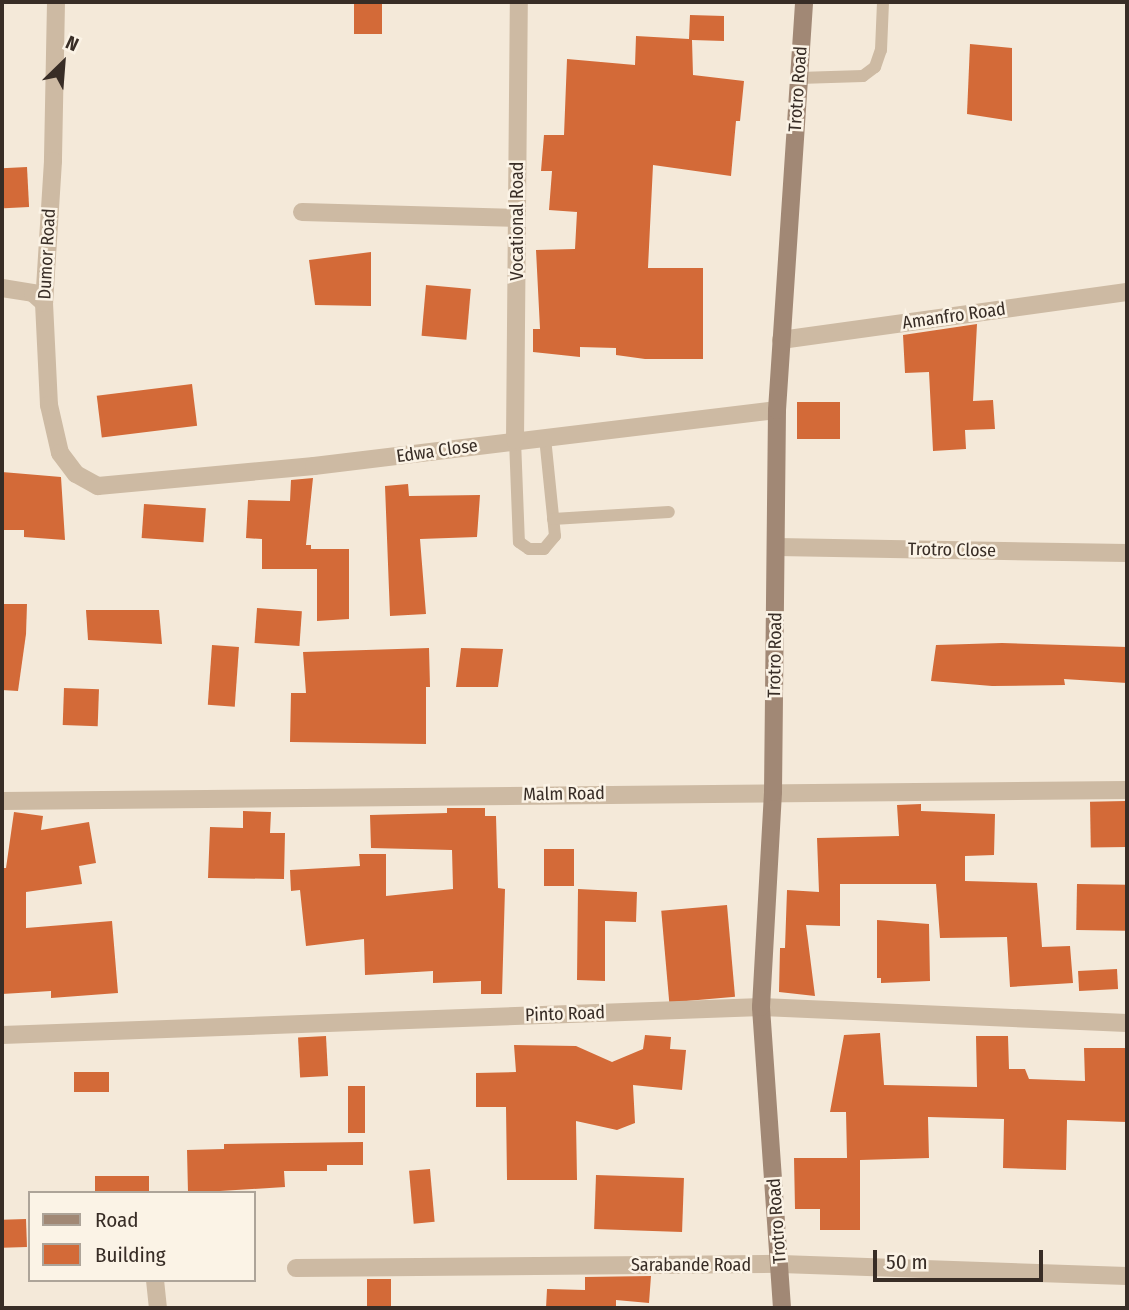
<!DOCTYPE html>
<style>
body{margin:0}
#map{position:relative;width:1129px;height:1310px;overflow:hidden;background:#f4e9d9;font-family:"Fira Sans Condensed",sans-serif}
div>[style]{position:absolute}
.building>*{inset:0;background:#d36a38;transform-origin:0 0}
.lane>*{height:12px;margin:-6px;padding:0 6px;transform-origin:6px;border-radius:6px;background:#cdbaa3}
.street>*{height:18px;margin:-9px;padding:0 9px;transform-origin:9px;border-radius:9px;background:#cdbaa3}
.secondary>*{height:18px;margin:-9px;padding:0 9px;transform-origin:9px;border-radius:9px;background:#a18875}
span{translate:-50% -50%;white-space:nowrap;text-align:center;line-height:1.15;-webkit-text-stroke:5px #fbf3e6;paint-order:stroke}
.street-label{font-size:18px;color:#382d26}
.frame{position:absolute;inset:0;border:4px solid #382d26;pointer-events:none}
.legend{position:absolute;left:28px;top:1191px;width:228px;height:91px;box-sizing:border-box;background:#fbf3e6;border:2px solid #ada499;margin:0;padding:9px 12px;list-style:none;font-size:21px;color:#382d26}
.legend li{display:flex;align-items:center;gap:14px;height:35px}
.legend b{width:35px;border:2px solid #ada499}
.north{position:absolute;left:28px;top:28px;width:70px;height:70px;-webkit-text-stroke:5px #fbf3e6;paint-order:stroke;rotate:25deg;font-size:19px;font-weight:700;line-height:28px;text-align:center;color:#382d26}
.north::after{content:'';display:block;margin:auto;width:24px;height:32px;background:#382d26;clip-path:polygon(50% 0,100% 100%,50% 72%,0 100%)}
.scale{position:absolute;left:873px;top:1250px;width:170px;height:32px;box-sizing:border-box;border:4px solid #382d26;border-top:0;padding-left:9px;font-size:21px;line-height:24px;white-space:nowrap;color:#382d26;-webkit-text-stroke:5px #fbf3e6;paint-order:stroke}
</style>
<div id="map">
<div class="building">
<i style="left:354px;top:2px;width:28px;height:32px"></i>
<i style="clip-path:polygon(690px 15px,724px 16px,724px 41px,692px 40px,693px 75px,744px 81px,740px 121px,736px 121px,731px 176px,653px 165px,648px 268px,703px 268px,703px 359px,645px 359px,616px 355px,616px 348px,580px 347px,580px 357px,533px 352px,533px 329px,540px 329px,536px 250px,575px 249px,577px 212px,549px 210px,552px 171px,541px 171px,544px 135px,564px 135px,567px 59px,635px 65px,636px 36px,689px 39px)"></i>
<i style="clip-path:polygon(970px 44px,1012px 48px,1012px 121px,967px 114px)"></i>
<i style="left:27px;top:167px;width:40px;height:25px;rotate:87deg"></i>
<i style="clip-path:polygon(371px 252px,371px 306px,315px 305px,309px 260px)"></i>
<i style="left:426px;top:285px;width:45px;height:51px;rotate:5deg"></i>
<i style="clip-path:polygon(977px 324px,973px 401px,993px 400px,995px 429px,965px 430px,966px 449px,933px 451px,929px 372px,905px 373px,903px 335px)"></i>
<i style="left:192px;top:384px;width:42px;height:96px;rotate:83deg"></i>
<i style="left:797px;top:402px;width:43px;height:37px"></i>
<i style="clip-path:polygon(2px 472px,61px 477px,65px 540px,24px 537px,24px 530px,2px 530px)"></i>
<i style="clip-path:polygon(313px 478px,306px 545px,311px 545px,311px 549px,349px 549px,349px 619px,317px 621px,317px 569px,262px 569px,262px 539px,246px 538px,248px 500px,290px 501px,291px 480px)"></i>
<i style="clip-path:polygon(408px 484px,409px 496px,480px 495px,477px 537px,420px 539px,426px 614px,390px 616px,385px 486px)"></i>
<i style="left:144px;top:504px;width:62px;height:34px;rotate:4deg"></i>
<i style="clip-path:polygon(2px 604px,27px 604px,26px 634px,18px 691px,2px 690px)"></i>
<i style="left:257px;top:608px;width:45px;height:35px;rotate:4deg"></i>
<i style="clip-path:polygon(86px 610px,159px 610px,162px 644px,88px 640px)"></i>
<i style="clip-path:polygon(1002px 643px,1127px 647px,1127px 683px,1064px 679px,1065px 685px,992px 686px,931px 681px,936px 645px)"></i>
<i style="left:212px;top:645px;width:27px;height:60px;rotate:4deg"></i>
<i style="clip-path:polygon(429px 648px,430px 687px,426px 687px,426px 744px,290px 742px,291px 693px,306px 693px,303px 652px)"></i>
<i style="clip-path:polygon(461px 648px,503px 649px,498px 687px,456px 687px)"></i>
<i style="left:64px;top:688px;width:35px;height:37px;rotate:2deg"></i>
<i style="left:1126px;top:801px;width:46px;height:36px;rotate:89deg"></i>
<i style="clip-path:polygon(921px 804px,921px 811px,995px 814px,994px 855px,965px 856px,965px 881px,1037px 883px,1042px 947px,1070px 946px,1073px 983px,1010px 987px,1007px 937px,940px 938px,936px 884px,840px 884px,840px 926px,806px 925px,815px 996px,779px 992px,780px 948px,785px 948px,787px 890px,819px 892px,817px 838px,899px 836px,897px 805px)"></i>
<i style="clip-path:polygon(447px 808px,485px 808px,485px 816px,496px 816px,498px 888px,505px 889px,502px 994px,481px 994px,481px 981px,433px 983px,433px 971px,365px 975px,364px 939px,306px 946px,300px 890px,291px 891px,290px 870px,360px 866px,359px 854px,386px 854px,386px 896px,453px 889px,452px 850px,371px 848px,370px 815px,447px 813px)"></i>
<i style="clip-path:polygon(243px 811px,271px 812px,270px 833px,285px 833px,284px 879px,208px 878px,210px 827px,243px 828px)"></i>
<i style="clip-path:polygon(14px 812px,43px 816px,41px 830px,89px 822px,96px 863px,79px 866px,82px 884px,26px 892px,26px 928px,112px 921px,118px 993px,51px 998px,51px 991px,2px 994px,2px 868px,6px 868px)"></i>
<i style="left:544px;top:849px;width:30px;height:37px"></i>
<i style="left:1077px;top:884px;width:50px;height:46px;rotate:1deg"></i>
<i style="clip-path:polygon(578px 889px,637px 892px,636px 922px,605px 921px,605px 981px,577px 980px)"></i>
<i style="left:727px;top:905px;width:92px;height:66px;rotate:85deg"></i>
<i style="clip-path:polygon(877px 920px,929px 924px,930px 981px,881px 983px,881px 978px,877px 978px)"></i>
<i style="left:1117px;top:969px;width:20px;height:39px;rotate:87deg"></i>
<i style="clip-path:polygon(880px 1033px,884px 1085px,977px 1087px,976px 1036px,1008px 1036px,1009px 1069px,1025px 1069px,1029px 1079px,1085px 1081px,1084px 1048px,1127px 1048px,1127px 1122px,1067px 1120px,1066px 1170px,1003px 1168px,1004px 1119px,928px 1117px,929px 1158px,860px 1160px,860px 1230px,820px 1230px,820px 1209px,795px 1209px,794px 1158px,847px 1158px,846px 1112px,830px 1112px,844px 1035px)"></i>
<i style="clip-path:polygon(645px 1035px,671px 1037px,670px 1049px,686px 1050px,682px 1090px,633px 1085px,635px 1123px,617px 1130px,576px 1121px,577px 1180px,507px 1180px,506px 1107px,476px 1107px,476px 1073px,516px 1072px,514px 1045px,576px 1046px,612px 1062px,643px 1049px)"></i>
<i style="left:326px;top:1036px;width:40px;height:28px;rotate:87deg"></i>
<i style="left:74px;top:1072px;width:35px;height:20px"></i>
<i style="left:348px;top:1086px;width:17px;height:47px"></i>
<i style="clip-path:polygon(363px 1142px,363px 1165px,327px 1165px,327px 1171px,284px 1171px,285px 1187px,188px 1193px,187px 1150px,224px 1149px,224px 1144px)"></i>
<i style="left:430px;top:1169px;width:53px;height:21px;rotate:85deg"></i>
<i style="left:596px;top:1175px;width:88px;height:54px;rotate:2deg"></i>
<i style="left:95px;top:1176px;width:54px;height:17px"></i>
<i style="left:26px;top:1219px;width:28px;height:24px;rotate:88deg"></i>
<i style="clip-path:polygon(651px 1276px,649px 1303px,616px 1300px,616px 1308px,546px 1308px,547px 1289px,585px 1290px,585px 1277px)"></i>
<i style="left:367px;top:1279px;width:24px;height:29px"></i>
</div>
<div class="lane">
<i style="left:799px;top:78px;width:64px;rotate:-1.8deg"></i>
<i style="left:863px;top:76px;width:15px;rotate:-37deg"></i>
<i style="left:875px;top:67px;width:18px;rotate:-71deg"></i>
<i style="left:881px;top:50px;width:48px;rotate:-87.6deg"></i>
<i style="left:515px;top:440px;width:102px;rotate:87.8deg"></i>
<i style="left:519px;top:542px;width:12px;rotate:35deg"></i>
<i style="left:529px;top:549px;width:15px"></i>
<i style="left:544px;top:549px;width:17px;rotate:-50deg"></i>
<i style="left:555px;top:536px;width:100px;rotate:-95.8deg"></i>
<i style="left:553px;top:519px;width:116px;rotate:-3.5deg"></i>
</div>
<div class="street">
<i style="left:56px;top:2px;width:159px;rotate:91.1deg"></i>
<i style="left:53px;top:161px;width:142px;rotate:93.6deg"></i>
<i style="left:44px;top:303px;width:102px;rotate:87.2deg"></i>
<i style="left:49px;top:405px;width:49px;rotate:77.1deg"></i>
<i style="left:60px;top:453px;width:26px;rotate:53deg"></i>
<i style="left:76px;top:474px;width:25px;rotate:29deg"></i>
<i style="left:98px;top:486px;width:217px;rotate:-5.3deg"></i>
<i style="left:314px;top:466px;width:466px;rotate:-6.9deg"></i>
<i style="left:302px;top:212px;width:215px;rotate:1.6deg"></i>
<i style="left:2px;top:288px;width:31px;rotate:9deg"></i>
<i style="left:33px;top:293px;width:15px;rotate:42deg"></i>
<i style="left:781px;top:340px;width:349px;rotate:-7.9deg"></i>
<i style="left:515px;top:440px;width:438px;rotate:-89.5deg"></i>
<i style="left:777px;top:547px;width:350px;rotate:1deg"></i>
<i style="left:2px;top:801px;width:1125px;rotate:-0.56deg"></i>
<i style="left:2px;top:1035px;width:760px;rotate:-2.11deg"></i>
<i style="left:761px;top:1007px;width:366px;rotate:2.5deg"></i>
<i style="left:296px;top:1268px;width:485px;rotate:-0.5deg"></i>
<i style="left:781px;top:1264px;width:346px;rotate:2deg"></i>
<i style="left:155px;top:1280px;width:28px;rotate:84deg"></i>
</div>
<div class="secondary">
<i style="left:782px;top:1308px;width:302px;rotate:-94deg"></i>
<i style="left:761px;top:1007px;width:215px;rotate:-86.8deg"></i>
<i style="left:773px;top:792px;width:382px;rotate:-89.4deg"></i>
<i style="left:777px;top:410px;width:409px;rotate:-86.2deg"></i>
</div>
<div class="street-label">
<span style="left:798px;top:89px;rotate:-86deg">Trotro Road</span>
<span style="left:517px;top:221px;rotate:-90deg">Vocational Road</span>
<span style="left:47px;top:254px;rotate:-87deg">Dumor Road</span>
<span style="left:954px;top:316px;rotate:-8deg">Amanfro Road</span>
<span style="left:437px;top:451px;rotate:-8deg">Edwa Close</span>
<span style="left:952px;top:550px;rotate:1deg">Trotro Close</span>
<span style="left:775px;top:655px;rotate:-89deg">Trotro Road</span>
<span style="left:564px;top:794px;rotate:-1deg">Malm Road</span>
<span style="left:565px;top:1014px;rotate:-2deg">Pinto Road</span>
<span style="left:777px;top:1221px;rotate:-94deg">Trotro Road</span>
<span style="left:691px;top:1265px">Sarabande Road</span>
</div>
<div class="frame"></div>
<ul class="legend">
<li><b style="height:9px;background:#a18875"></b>Road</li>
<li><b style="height:19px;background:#d36a38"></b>Building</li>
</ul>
<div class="north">N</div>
<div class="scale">50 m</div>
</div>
